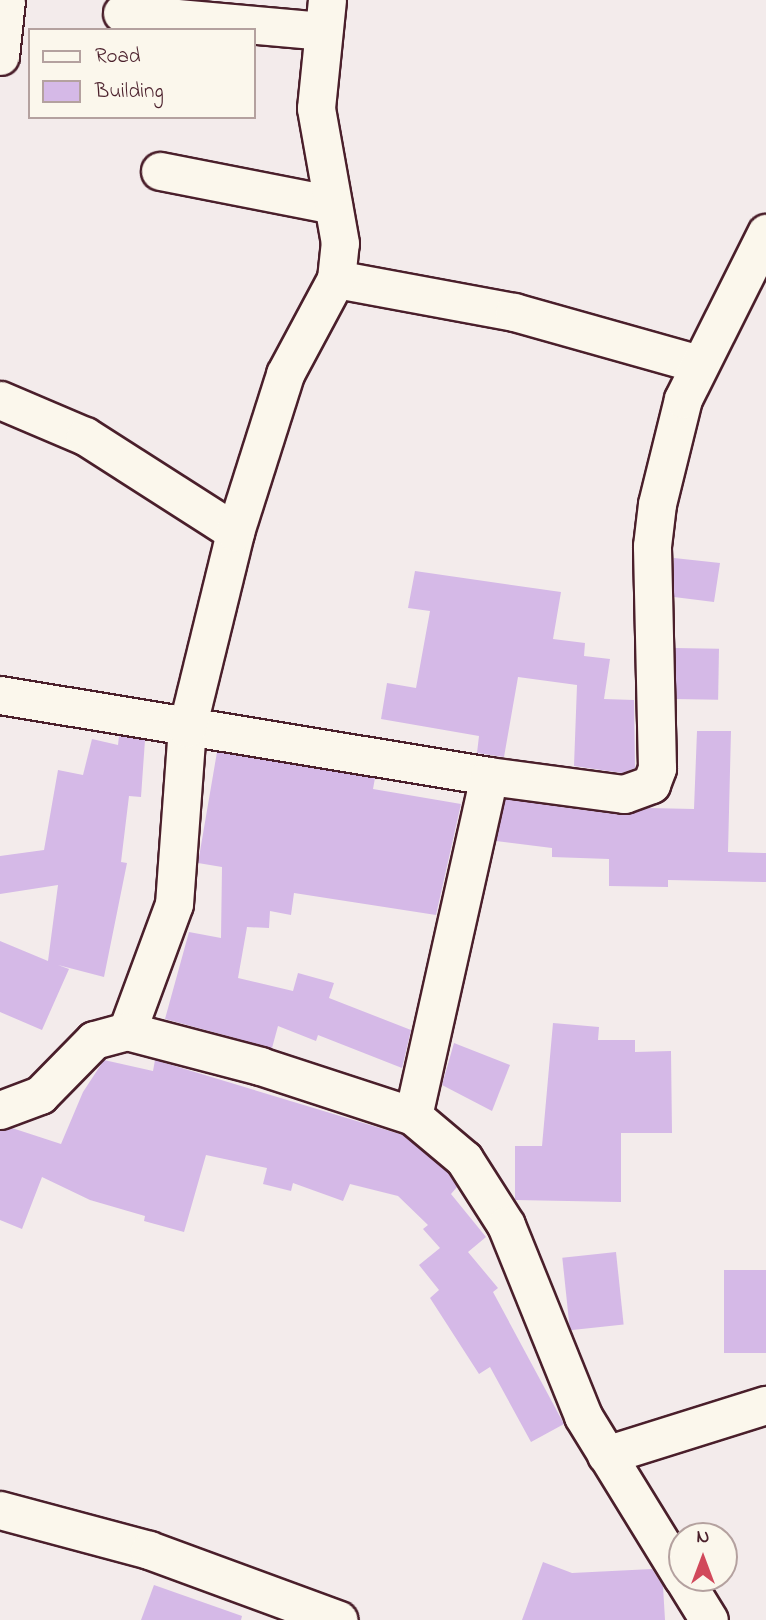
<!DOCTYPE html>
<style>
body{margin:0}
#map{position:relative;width:766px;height:1620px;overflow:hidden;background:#f3ebeb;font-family:"Indie Flower",sans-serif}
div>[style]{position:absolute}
.building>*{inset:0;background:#d5b9e7;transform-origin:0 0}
.roads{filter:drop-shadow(2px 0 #4a1f2b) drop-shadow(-2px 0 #4a1f2b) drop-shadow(0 2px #4a1f2b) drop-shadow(0 -2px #4a1f2b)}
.street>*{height:37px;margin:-18.5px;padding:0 18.5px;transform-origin:18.5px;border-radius:18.5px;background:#fbf7ec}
span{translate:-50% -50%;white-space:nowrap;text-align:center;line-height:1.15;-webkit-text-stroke:5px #fbf7ec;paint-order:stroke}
.legend{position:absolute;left:28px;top:28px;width:228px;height:91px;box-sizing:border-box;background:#fbf7ec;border:2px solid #b4a19f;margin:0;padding:9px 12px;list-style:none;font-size:21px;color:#4a1f2b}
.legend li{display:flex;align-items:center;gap:14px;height:35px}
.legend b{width:35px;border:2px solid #b4a19f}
.north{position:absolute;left:668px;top:1522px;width:70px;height:70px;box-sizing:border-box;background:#fbf7ec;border:2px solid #b4a19f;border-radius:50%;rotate:0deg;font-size:19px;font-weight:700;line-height:28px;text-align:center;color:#4a1f2b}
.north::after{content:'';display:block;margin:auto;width:24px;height:32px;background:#d1495b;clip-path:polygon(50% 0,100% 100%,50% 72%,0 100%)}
</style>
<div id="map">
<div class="building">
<i style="clip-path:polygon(674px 558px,720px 563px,714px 602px,674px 597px)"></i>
<i style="clip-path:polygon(415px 571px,561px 592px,553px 639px,585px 643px,584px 656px,610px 659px,604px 699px,634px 700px,635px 768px,622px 773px,574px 766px,577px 685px,518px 677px,504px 757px,477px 753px,479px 736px,381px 719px,387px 683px,416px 688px,430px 611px,408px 608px)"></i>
<i style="left:675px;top:648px;width:44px;height:51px;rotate:1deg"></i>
<i style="clip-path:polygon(697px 731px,731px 731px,728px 852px,766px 853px,766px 882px,668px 880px,668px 887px,609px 886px,609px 859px,552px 857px,552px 848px,496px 841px,505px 799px,621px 815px,648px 808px,694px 809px)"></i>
<i style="clip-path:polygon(119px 736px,145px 740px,141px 797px,129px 796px,121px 862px,127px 863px,104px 977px,58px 965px,69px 969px,42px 1030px,0 1012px,0 941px,48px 961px,58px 885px,0 894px,0 856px,44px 850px,58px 770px,83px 775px,92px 739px,118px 745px)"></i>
<i style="clip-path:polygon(217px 752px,375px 778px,373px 789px,461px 804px,436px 915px,294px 893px,291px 915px,270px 911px,269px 928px,247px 927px,238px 978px,293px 991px,298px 973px,334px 983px,329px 998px,411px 1030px,402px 1068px,318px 1035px,316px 1041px,278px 1026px,272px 1048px,165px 1019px,189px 932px,221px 938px,222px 867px,198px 863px)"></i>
<i style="clip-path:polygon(553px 1023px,599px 1027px,598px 1040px,635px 1040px,635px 1052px,671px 1051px,672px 1133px,621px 1133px,621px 1202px,515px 1200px,515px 1146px,542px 1146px)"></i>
<i style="clip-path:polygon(454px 1043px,510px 1065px,492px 1111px,442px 1085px)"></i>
<i style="clip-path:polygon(104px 1060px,153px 1071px,155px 1060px,403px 1135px,448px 1173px,457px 1187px,451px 1194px,486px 1237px,468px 1252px,498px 1288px,493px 1292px,564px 1424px,531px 1442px,490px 1367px,479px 1374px,430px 1298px,439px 1290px,419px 1265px,440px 1248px,423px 1229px,428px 1225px,398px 1196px,350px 1184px,343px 1201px,293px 1183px,291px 1191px,263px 1184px,267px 1168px,206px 1155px,184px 1232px,144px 1221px,145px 1216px,90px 1200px,42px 1177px,22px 1229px,0 1220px,0 1130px,12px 1128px,61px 1144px,83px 1092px)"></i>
<i style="left:616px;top:1252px;width:73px;height:54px;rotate:84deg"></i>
<i style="left:724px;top:1270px;width:42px;height:83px"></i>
<i style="clip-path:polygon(543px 1562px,572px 1573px,652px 1569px,663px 1586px,665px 1620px,522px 1620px)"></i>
<i style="clip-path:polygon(154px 1585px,242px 1616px,241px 1620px,141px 1620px)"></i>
</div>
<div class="roads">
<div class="street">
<i style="left:122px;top:13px;width:202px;rotate:5.1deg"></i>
<i style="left:0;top:56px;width:56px;rotate:-83.9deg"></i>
<i style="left:160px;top:171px;width:176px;rotate:11.1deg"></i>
<i style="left:336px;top:279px;width:181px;rotate:10.5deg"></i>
<i style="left:514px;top:312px;width:192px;rotate:15.7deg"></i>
<i style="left:0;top:400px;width:92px;rotate:23deg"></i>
<i style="left:85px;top:436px;width:178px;rotate:32.6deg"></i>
<i style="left:0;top:695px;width:496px;rotate:9.4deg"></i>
<i style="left:489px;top:776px;width:348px;rotate:102.6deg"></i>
<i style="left:489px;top:776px;width:136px;rotate:7.6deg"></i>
<i style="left:624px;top:794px;width:29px;rotate:-20deg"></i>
<i style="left:651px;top:784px;width:17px;rotate:-69deg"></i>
<i style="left:657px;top:768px;width:222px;rotate:-91.3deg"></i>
<i style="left:652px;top:546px;width:42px;rotate:-83.2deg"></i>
<i style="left:657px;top:504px;width:108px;rotate:-76.1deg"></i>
<i style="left:683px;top:399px;width:186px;rotate:-63.4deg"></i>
<i style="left:127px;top:1031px;width:135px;rotate:-69.7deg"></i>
<i style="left:174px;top:904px;width:176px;rotate:-85.8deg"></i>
<i style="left:187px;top:728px;width:202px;rotate:-76.2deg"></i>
<i style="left:235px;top:532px;width:166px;rotate:-72.4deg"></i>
<i style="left:285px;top:374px;width:108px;rotate:-61.8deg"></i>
<i style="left:336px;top:279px;width:36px;rotate:-84deg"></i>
<i style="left:340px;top:243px;width:137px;rotate:-100.1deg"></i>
<i style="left:316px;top:108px;width:109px;rotate:-84.2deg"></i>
<i style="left:0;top:1110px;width:43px;rotate:-20.6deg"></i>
<i style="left:40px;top:1095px;width:77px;rotate:-45.5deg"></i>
<i style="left:94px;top:1040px;width:34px;rotate:-15deg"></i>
<i style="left:127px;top:1031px;width:138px;rotate:14.7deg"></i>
<i style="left:260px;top:1066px;width:161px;rotate:18.1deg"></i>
<i style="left:413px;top:1116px;width:67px;rotate:40.1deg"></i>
<i style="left:464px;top:1159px;width:78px;rotate:57.5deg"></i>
<i style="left:506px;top:1225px;width:206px;rotate:68deg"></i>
<i style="left:583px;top:1416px;width:189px;rotate:58.4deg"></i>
<i style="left:606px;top:1455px;width:168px;rotate:-17.4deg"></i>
<i style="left:0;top:1510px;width:154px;rotate:15deg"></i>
<i style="left:149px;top:1550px;width:202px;rotate:20.2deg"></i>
<i style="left:683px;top:1578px;width:49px;rotate:58.2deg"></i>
</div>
</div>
<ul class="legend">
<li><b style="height:9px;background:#fbf7ec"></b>Road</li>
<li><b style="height:19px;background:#d5b9e7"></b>Building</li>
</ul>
<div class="north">N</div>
</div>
